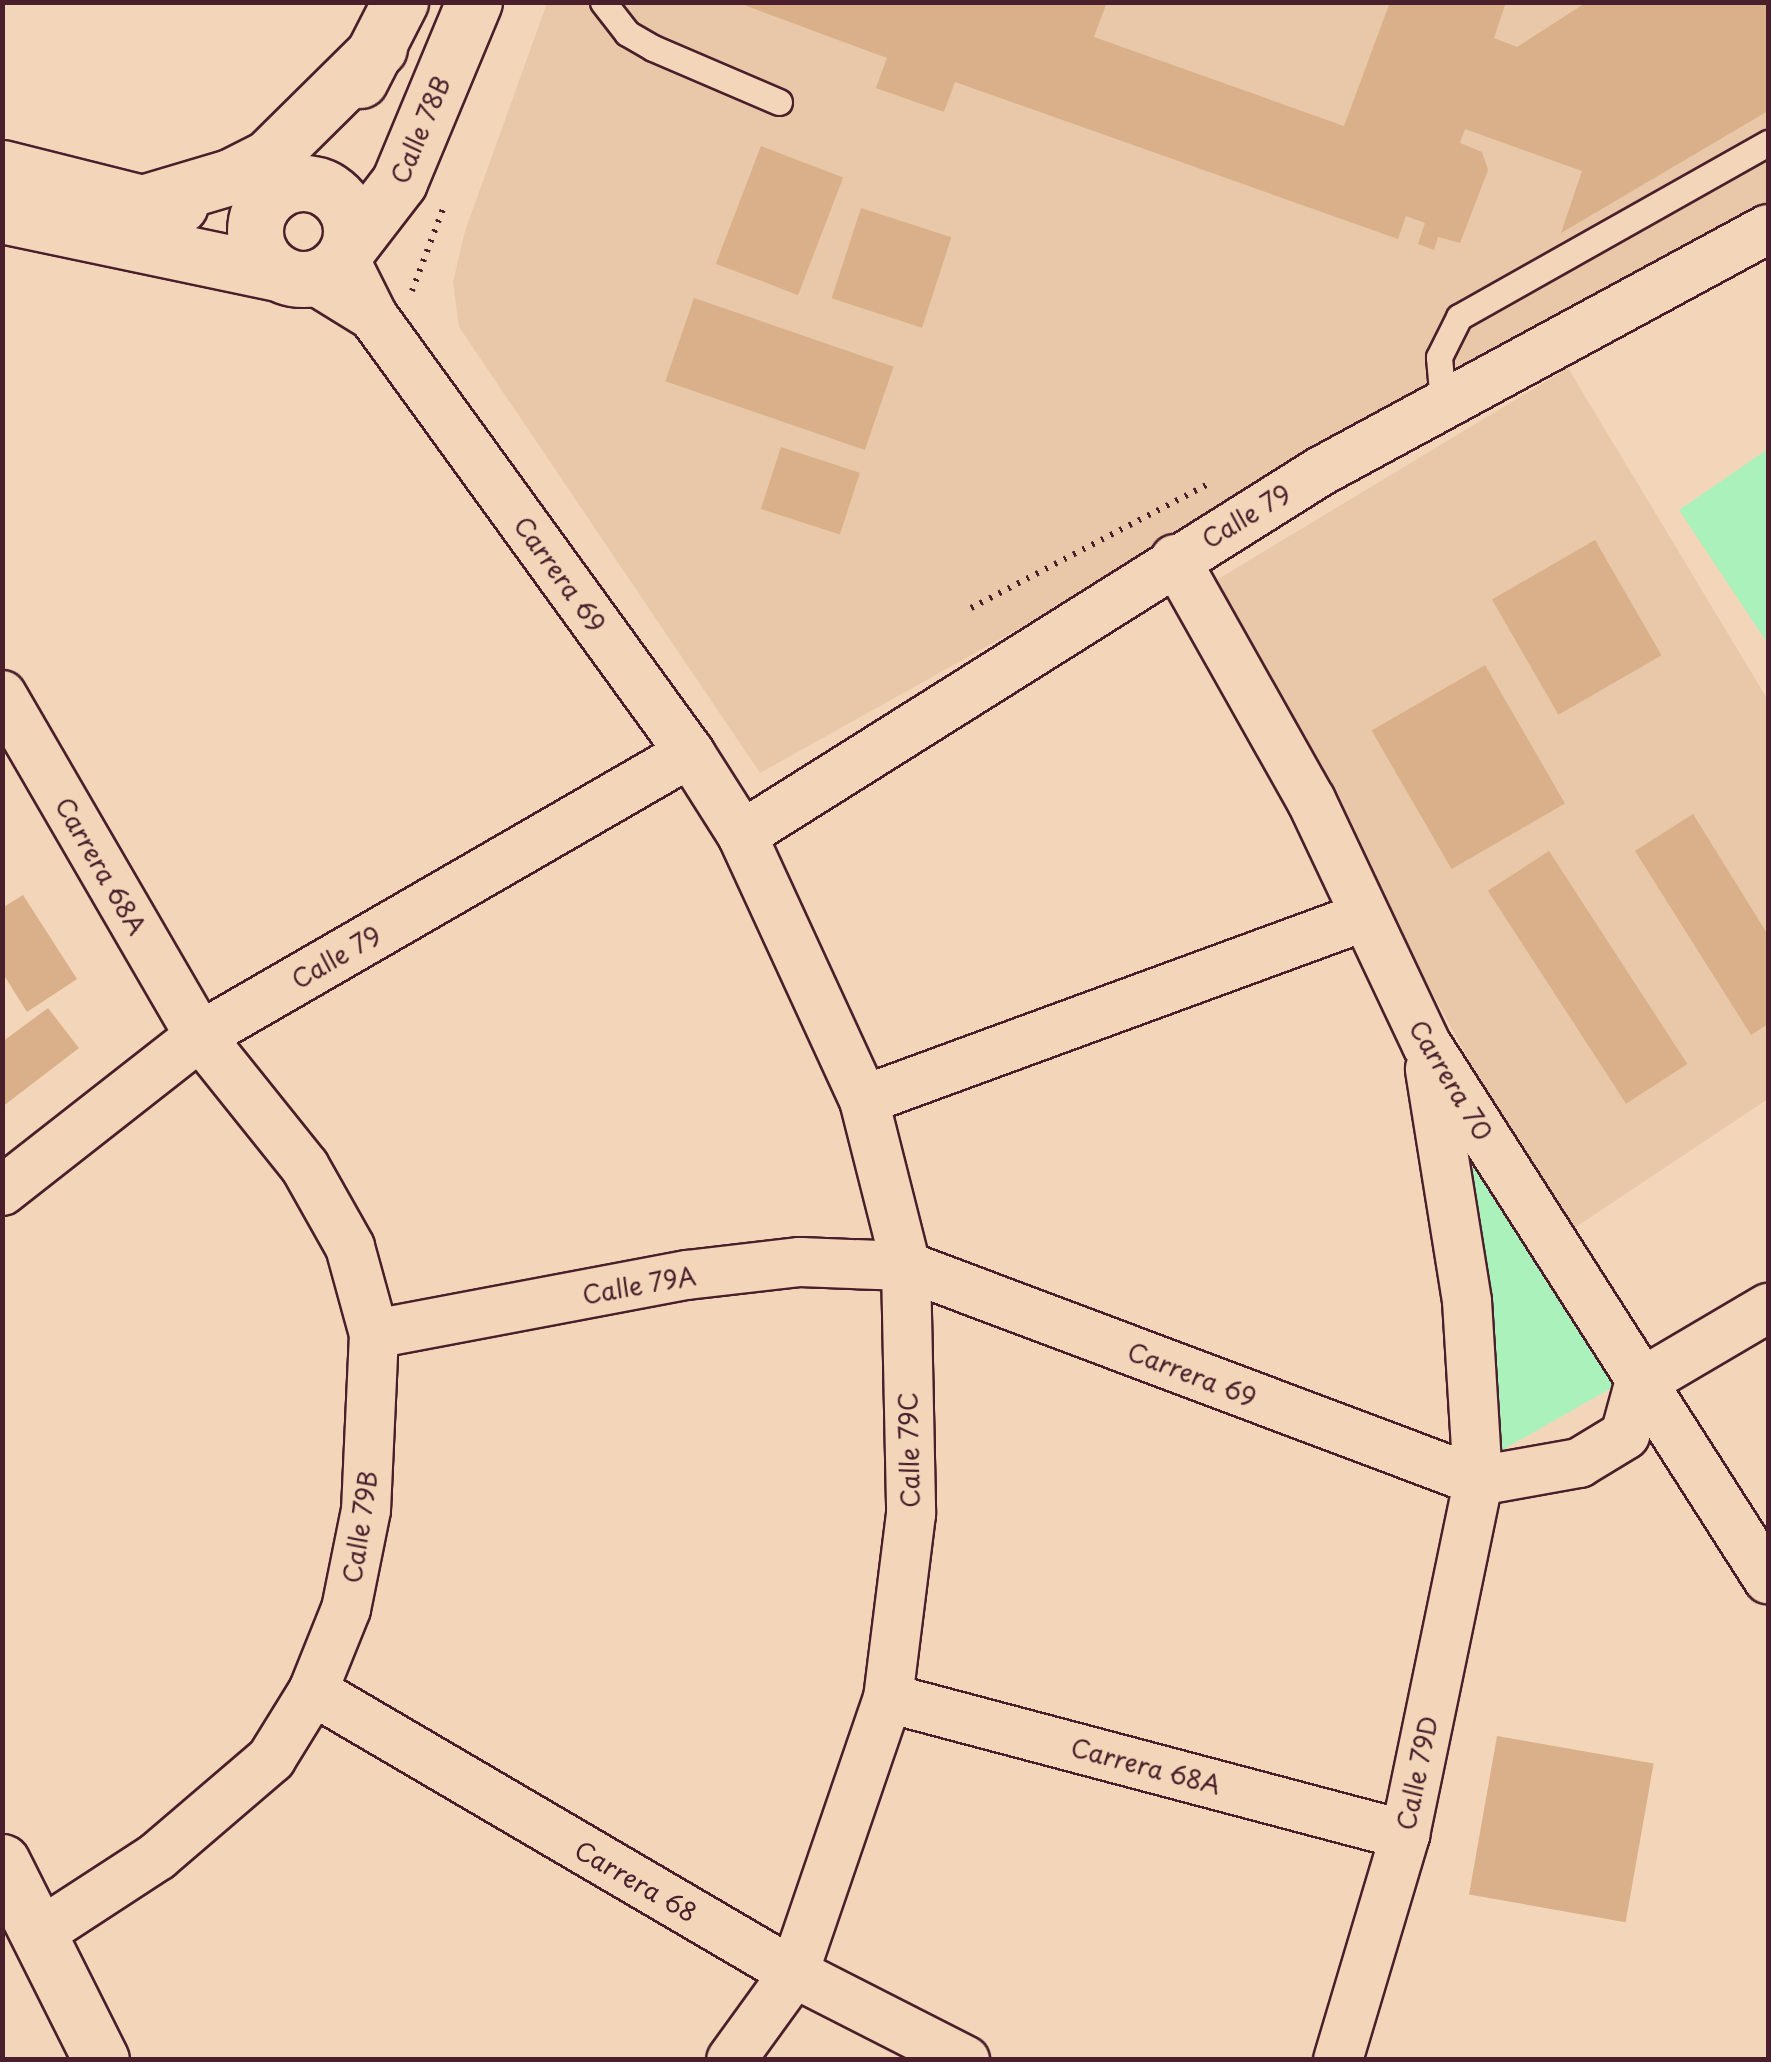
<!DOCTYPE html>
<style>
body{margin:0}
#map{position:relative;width:1771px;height:2062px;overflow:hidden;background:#f3d6b9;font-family:"Playpen Sans",sans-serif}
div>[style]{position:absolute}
.built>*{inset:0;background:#e8c8a8}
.green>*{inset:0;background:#abf1bc}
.building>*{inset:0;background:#d9b08a;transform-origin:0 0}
.path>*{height:6px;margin-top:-3px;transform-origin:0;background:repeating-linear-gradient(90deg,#4a1f2b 0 2.5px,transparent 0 10.5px)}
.roads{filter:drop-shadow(2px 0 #4a1f2b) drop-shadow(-2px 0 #4a1f2b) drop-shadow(0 2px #4a1f2b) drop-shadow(0 -2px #4a1f2b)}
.lane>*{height:25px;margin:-12.5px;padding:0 12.5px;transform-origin:12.5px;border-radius:12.5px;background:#f3d6b9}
.street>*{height:48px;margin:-24px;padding:0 24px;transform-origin:24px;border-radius:24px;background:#f3d6b9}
.secondary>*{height:55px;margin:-27.5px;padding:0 27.5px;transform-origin:27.5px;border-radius:27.5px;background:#f3d6b9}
.secondary>.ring{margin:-27.5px;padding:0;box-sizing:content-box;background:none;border:55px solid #f3d6b9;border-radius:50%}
span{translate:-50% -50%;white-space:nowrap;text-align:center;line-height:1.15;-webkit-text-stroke:8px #f3d6b9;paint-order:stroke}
.street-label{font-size:25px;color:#4a1f2b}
.frame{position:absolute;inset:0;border:5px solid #4a1f2b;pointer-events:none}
</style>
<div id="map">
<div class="built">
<i style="clip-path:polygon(547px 3px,1768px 3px,1768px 210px,760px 773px,459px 327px,453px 282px,465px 231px)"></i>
<i style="clip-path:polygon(1568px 368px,1768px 700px,1768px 1099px,1564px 1235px,1210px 584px)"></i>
</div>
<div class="green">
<i style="clip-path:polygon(1768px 449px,1768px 644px,1679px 510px)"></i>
<i style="clip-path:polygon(1484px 1162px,1622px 1382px,1490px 1457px,1458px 1175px)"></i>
</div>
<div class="building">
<i style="clip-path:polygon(736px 2px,1107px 2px,1094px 37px,1344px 126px,1390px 2px,1506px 2px,1494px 38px,1517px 47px,1587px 2px,1768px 2px,1768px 111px,1561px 233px,1582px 171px,1465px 129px,1460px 143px,1482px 152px,1488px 170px,1460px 243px,1438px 237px,1434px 250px,1418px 244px,1425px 223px,1406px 216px,1398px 239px,955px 82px,944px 112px,876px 88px,887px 58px)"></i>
<i style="left:761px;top:146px;width:88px;height:126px;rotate:21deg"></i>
<i style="left:861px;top:208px;width:95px;height:95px;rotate:18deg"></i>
<i style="left:694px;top:298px;width:211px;height:88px;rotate:19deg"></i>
<i style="left:781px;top:447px;width:83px;height:65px;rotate:18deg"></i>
<i style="left:1595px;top:540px;width:133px;height:119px;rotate:60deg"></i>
<i style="left:1485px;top:665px;width:160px;height:131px;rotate:60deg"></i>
<i style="clip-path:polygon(1693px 814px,1768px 935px,1768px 1024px,1751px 1035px,1635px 851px)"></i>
<i style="left:1549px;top:851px;width:254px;height:73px;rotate:57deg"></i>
<i style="clip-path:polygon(23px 895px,77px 979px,27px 1012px,2px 972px,2px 908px)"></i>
<i style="clip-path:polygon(48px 1008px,79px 1048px,2px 1107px,2px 1042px)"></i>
<i style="left:1497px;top:1736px;width:159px;height:161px;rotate:10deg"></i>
</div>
<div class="path">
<i style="left:412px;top:291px;width:88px;rotate:-69.3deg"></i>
<i style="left:971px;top:608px;width:272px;rotate:-27.6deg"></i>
</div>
<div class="roads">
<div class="lane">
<i style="left:603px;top:2px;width:39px;rotate:52deg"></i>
<i style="left:627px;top:33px;width:30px;rotate:30deg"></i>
<i style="left:653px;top:48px;width:137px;rotate:23.2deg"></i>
<i style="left:1443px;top:403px;width:46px;rotate:-95deg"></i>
<i style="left:1439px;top:357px;width:45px;rotate:-63.4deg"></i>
<i style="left:1459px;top:317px;width:355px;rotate:-29.4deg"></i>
</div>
<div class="street">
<i style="left:344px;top:258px;width:65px;rotate:63.4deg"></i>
<i style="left:373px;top:316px;width:540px;rotate:54.04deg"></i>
<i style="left:690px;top:753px;width:97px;rotate:57.6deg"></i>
<i style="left:742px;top:835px;width:292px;rotate:65.3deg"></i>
<i style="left:864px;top:1100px;width:171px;rotate:75.8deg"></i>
<i style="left:906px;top:1266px;width:248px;rotate:88.8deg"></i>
<i style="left:911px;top:1514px;width:185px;rotate:97.1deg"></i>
<i style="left:888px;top:1698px;width:291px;rotate:108.9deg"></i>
<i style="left:794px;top:1973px;width:107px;rotate:125.9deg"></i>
<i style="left:313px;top:279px;width:70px;rotate:31.7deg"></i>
<i style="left:1175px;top:559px;width:277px;rotate:60.6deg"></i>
<i style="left:1311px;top:800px;width:271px;rotate:64.7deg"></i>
<i style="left:1427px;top:1045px;width:634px;rotate:57.44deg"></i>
<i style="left:2px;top:695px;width:394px;rotate:59.9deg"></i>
<i style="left:200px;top:1036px;width:168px;rotate:51.3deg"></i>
<i style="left:305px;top:1167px;width:92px;rotate:60.6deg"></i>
<i style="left:350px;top:1247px;width:90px;rotate:74.6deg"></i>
<i style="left:374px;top:1334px;width:176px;rotate:92.6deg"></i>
<i style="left:366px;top:1510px;width:101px;rotate:101.4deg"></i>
<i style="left:346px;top:1609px;width:88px;rotate:111.9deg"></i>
<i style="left:313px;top:1691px;width:80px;rotate:121.7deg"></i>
<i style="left:271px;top:1759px;width:149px;rotate:139.4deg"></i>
<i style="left:158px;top:1856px;width:145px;rotate:146.9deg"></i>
<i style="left:742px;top:835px;width:684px;rotate:-32.16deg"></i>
<i style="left:1321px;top:471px;width:508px;rotate:-28.43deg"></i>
<i style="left:864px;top:1100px;width:531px;rotate:-20.14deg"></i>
<i style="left:2px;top:1191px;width:251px;rotate:-38.1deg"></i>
<i style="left:200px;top:1036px;width:566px;rotate:-30.01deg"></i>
<i style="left:374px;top:1334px;width:319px;rotate:-10.7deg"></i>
<i style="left:687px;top:1275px;width:114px;rotate:-6.6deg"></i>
<i style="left:800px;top:1262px;width:106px;rotate:2.2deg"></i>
<i style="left:906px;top:1266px;width:611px;rotate:20.6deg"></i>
<i style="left:1478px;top:1481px;width:103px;rotate:-10.1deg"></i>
<i style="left:1579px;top:1463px;width:54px;rotate:-31.3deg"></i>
<i style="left:1625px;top:1435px;width:53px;rotate:-74.6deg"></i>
<i style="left:1639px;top:1384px;width:150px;rotate:-30.5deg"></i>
<i style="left:313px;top:1691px;width:558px;rotate:30.38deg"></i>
<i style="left:794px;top:1973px;width:192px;rotate:27deg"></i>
<i style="left:888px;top:1698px;width:535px;rotate:14.84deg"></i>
<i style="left:1338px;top:2060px;width:235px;rotate:-73.4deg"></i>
<i style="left:1405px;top:1835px;width:361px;rotate:-78.3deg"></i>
<i style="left:1478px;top:1481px;width:180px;rotate:-93.5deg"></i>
<i style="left:1467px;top:1301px;width:235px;rotate:-99.1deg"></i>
</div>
<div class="secondary">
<i style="left:360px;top:80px;width:88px;rotate:-62.9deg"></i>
<i style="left:2px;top:168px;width:144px;rotate:14deg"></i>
<i style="left:142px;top:203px;width:38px;rotate:3deg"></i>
<i class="ring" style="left:255px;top:183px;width:41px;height:41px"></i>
<i style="left:142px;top:203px;width:92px;rotate:-16.5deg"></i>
<i style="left:230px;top:177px;width:42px;rotate:-26.6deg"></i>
<i style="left:268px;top:158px;width:156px;rotate:-44.7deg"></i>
<i style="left:2px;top:215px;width:285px;rotate:11.9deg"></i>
<i style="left:349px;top:247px;width:82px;rotate:-52.4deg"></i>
<i style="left:399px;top:182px;width:195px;rotate:-67.4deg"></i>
<i style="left:2px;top:1862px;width:221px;rotate:63.4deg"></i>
</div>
</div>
<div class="street-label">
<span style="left:420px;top:130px;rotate:-67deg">Calle 78B</span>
<span style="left:1246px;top:516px;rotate:-31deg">Calle 79</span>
<span style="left:560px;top:574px;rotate:54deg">Carrera 69</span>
<span style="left:101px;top:866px;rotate:60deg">Carrera 68A</span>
<span style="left:336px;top:957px;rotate:-30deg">Calle 79</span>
<span style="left:1451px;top:1080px;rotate:59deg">Carrera 70</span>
<span style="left:639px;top:1285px;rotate:-10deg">Calle 79A</span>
<span style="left:1192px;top:1374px;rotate:21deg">Carrera 69</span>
<span style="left:909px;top:1450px;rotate:-91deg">Calle 79C</span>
<span style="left:360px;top:1527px;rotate:-81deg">Calle 79B</span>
<span style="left:1146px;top:1766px;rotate:15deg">Carrera 68A</span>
<span style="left:1417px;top:1773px;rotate:-78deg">Calle 79D</span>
<span style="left:636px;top:1881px;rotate:30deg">Carrera 68</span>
</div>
<div class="frame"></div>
</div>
